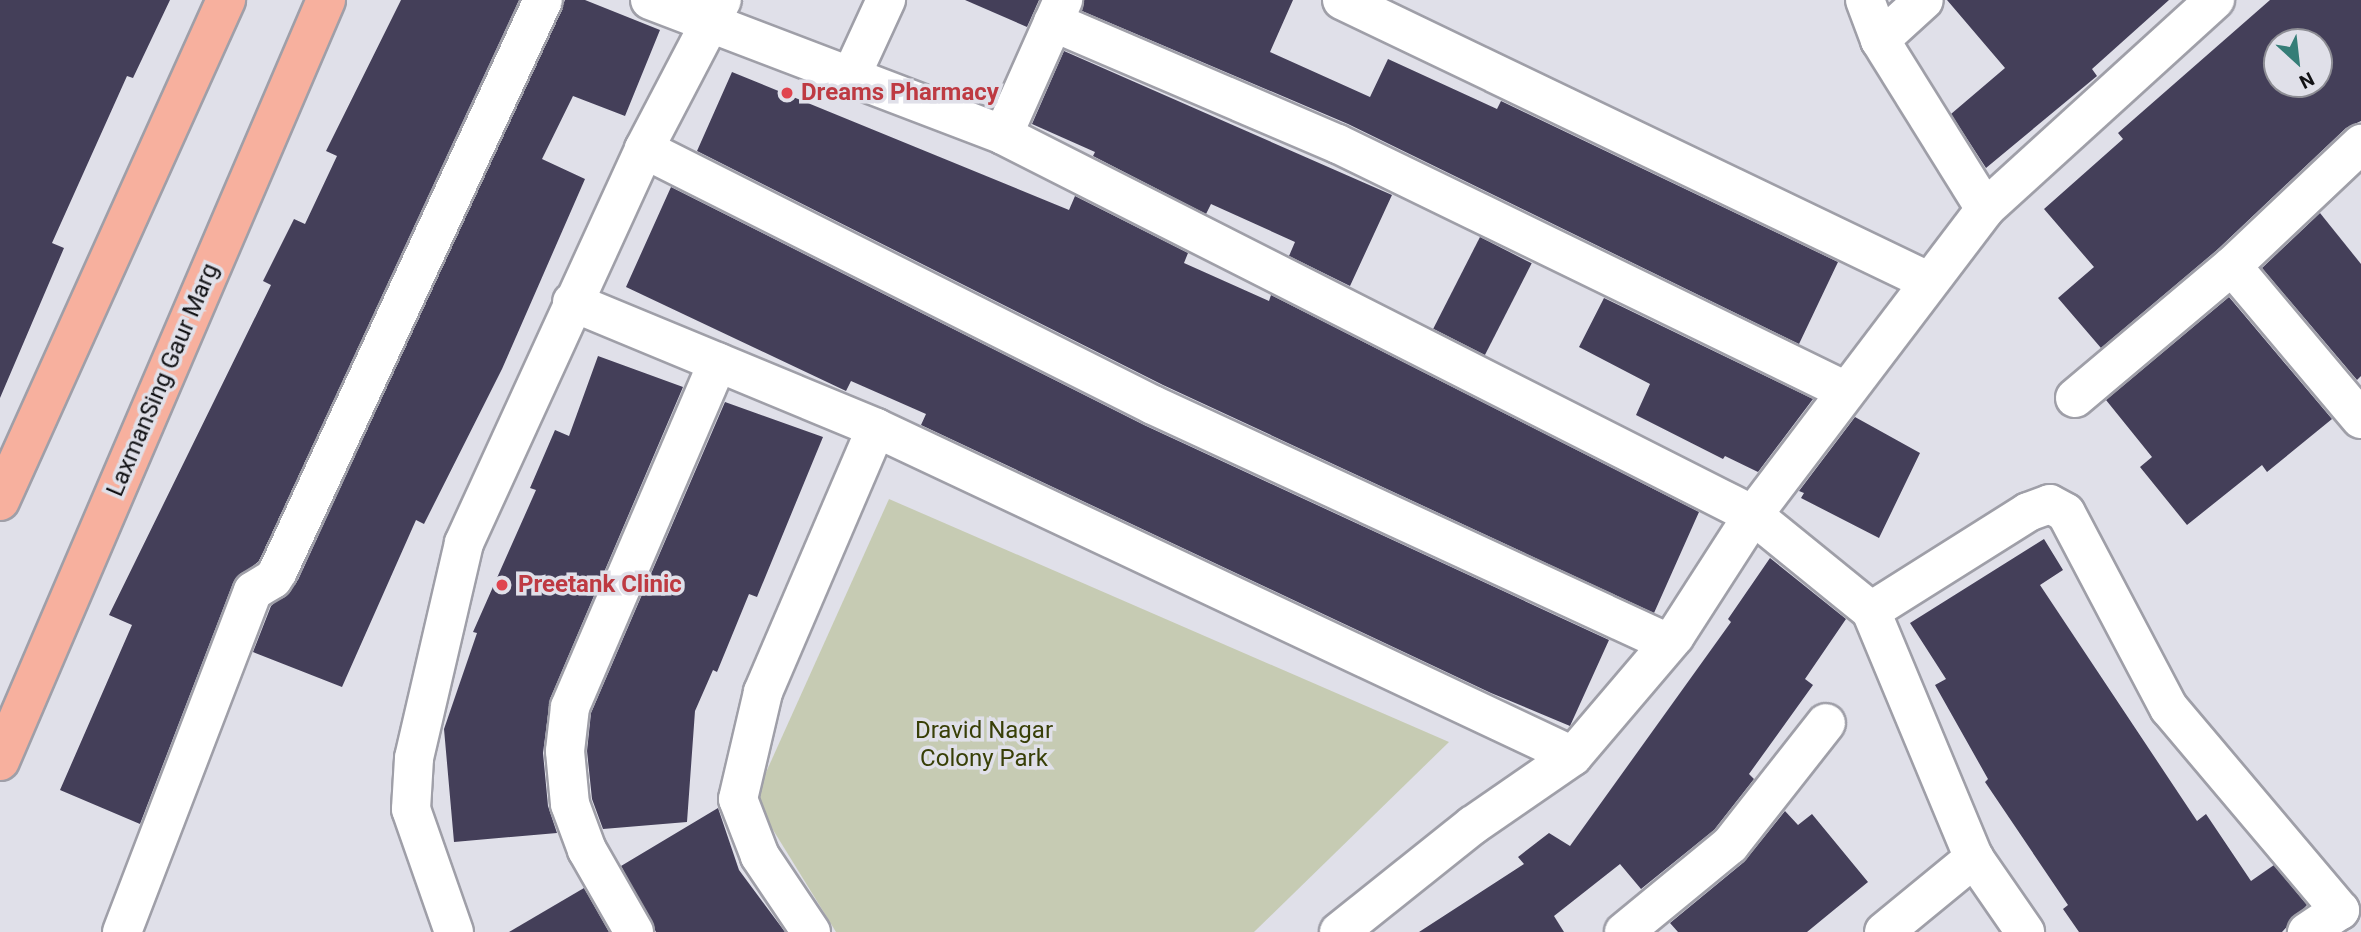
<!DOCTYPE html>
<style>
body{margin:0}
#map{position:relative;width:2361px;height:932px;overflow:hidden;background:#e0e0e9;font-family:Roboto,sans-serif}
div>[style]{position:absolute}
.green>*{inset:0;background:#c6cbb3}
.building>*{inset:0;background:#443f59;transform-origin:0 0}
.roads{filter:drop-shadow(2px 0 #9f9fa8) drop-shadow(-2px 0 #9f9fa8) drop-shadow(0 2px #9f9fa8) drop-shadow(0 -2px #9f9fa8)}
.minor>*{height:38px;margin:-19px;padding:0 19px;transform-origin:19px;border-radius:19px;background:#fff}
.major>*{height:38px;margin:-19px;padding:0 19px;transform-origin:19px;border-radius:19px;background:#f7b09e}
.dots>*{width:19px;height:19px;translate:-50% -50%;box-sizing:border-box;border:4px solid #e0e0e9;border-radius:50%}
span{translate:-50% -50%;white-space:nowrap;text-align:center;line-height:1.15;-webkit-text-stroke:7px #e0e0e9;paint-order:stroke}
.health-label{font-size:24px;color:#be3a42;font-weight:700}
.left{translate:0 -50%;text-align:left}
.street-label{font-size:24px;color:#111114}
.park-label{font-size:24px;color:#383f07}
.north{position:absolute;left:2263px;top:28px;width:70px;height:70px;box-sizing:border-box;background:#e0e0e9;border:2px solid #8d8d94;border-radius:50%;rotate:153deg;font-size:19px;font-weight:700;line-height:28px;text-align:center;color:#111114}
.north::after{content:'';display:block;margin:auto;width:24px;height:32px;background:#357d77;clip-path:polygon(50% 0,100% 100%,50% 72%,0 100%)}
</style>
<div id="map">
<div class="green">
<i style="clip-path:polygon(889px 499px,1449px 742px,1254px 932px,836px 932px,754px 799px)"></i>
</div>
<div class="building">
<i style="clip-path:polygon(0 0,170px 0,133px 78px,127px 76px,52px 243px,64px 248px,0 398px)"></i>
<i style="clip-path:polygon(401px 0,519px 0,259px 561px,233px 583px,140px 824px,60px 790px,132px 625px,109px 615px,271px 285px,263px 281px,294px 219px,305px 224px,337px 156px,326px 151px)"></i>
<i style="clip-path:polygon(565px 0,585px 0,660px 30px,625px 116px,573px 96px,542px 159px,585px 179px,502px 369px,424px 524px,416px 520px,342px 687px,253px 652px,271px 606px,298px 580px)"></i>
<i style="clip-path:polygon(965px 0,1039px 0,1027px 27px)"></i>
<i style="clip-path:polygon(1084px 0,1293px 0,1270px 52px,1370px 97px,1388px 59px,1497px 109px,1501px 101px,1838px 262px,1799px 344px,1348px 124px,1082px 11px)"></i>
<i style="clip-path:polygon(1947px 0,2169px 0,2092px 69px,2097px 76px,1986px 168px,1951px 114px,2005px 68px)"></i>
<i style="clip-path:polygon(evenodd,2270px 0,2361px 0,2361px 121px,2346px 128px,2217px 250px,2101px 348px,2058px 298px,2094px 267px,2044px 209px,2123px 139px,2118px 133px,2270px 0,2277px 42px,2319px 42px,2319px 84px,2277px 84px,2277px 42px)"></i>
<i style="clip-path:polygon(1064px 51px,1392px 195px,1350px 286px,1289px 256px,1295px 242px,1211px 204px,1206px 214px,1093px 156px,1095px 152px,1032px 124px)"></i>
<i style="clip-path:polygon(732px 72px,1069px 210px,1075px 196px,1188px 253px,1184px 263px,1269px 301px,1271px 295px,1699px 512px,1654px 613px,1163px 385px,697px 151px)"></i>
<i style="clip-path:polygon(671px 187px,1144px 425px,1609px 640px,1570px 726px,1491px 693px,921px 425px,926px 414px,851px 381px,846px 391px,626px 287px)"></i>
<i style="clip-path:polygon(2320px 213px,2361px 264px,2361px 376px,2357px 380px,2262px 268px)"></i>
<i style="left:1480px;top:237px;width:58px;height:103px;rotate:27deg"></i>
<i style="clip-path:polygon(2229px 297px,2332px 419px,2267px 472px,2262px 465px,2187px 525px,2140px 467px,2152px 457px,2106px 400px)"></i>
<i style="clip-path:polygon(1604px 298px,1813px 399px,1758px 472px,1725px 456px,1723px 459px,1636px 415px,1650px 384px,1579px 347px)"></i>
<i style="clip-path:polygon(598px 356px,683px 387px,550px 699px,543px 753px,548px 806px,557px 833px,454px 842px,444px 729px,477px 633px,473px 632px,536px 490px,530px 488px,555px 430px,569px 436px)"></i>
<i style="clip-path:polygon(725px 402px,823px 437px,757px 597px,749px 594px,717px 672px,713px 670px,695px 711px,687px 822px,603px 829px,592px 799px,587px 751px,591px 713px)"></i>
<i style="clip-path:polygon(1855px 417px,1920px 453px,1879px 538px,1801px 498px,1804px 493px,1799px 491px)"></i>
<i style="clip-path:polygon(2044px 539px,2063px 570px,2040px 585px,2197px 821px,2206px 814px,2251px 881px,2274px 865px,2307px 905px,2282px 932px,2079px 932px,2063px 909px,2068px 905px,1985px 782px,1988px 779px,1935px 685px,1946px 679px,1910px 623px)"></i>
<i style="clip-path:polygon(1770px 558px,1846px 619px,1805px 679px,1813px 685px,1749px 774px,1754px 779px,1714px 830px,1641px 889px,1620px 864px,1554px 916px,1564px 932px,1419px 932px,1524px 864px,1518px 857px,1549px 833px,1570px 846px,1731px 622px,1728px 619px)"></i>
<i style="clip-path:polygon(718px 808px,739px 870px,785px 932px,656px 932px,621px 866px)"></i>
<i style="clip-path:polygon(1785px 811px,1798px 825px,1812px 814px,1868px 882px,1807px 932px,1678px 932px,1670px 923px,1744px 862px)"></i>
<i style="clip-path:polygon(584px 888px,609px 932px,509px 932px)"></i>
</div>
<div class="roads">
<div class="minor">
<i style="left:650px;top:0;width:378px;rotate:20.9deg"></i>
<i style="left:1003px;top:135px;width:841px;rotate:26.87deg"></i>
<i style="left:1753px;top:515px;width:152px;rotate:39.1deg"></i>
<i style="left:1871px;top:611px;width:268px;rotate:67.4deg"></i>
<i style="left:1974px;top:858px;width:90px;rotate:55.4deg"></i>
<i style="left:1342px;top:0;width:650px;rotate:25.62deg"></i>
<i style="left:1865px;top:0;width:43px;rotate:69.4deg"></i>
<i style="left:1880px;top:40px;width:199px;rotate:58.1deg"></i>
<i style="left:1053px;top:22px;width:310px;rotate:23.2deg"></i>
<i style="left:1338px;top:144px;width:565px;rotate:25.93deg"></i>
<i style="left:1880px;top:40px;width:59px;rotate:-42.3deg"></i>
<i style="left:851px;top:76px;width:84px;rotate:-65.3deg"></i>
<i style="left:1003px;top:135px;width:148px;rotate:-66deg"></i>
<i style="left:644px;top:149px;width:570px;rotate:26.7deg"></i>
<i style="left:1153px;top:405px;width:567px;rotate:24.8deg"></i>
<i style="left:2232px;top:266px;width:200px;rotate:49.9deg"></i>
<i style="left:572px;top:302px;width:329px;rotate:22.5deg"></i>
<i style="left:876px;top:428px;width:770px;rotate:25.2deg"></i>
<i style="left:2075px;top:398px;width:205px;rotate:-40.1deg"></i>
<i style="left:2232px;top:266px;width:178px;rotate:-43.4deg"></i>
<i style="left:1871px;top:611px;width:186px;rotate:-32.2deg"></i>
<i style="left:2028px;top:512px;width:23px;rotate:-20deg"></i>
<i style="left:2050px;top:504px;width:18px;rotate:29deg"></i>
<i style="left:2066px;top:513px;width:221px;rotate:62.2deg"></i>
<i style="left:2169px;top:708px;width:265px;rotate:49.8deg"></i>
<i style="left:2340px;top:910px;width:40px;rotate:146deg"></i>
<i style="left:122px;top:932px;width:365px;rotate:-69deg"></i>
<i style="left:253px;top:591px;width:23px;rotate:-31deg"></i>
<i style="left:273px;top:579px;width:9px;rotate:-58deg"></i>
<i style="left:278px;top:571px;width:629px;rotate:-65.1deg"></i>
<i style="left:454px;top:932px;width:130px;rotate:-109.3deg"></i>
<i style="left:411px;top:809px;width:51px;rotate:-86.6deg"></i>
<i style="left:414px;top:758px;width:221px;rotate:-76.9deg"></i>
<i style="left:464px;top:543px;width:433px;rotate:-65.4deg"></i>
<i style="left:644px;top:149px;width:168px;rotate:-62.4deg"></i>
<i style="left:634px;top:932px;width:95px;rotate:-119.8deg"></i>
<i style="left:587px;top:850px;width:49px;rotate:-110.3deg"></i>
<i style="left:570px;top:804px;width:53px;rotate:-95.4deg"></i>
<i style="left:565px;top:751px;width:44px;rotate:-83.5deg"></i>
<i style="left:570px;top:707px;width:375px;rotate:-66.8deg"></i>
<i style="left:811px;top:932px;width:92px;rotate:-123.9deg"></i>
<i style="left:760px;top:856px;width:61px;rotate:-111.1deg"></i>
<i style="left:738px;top:799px;width:110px;rotate:-76.8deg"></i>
<i style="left:763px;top:692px;width:287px;rotate:-66.8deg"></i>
<i style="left:1339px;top:932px;width:171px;rotate:-38.6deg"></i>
<i style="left:1473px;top:825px;width:121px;rotate:-34.6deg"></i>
<i style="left:1573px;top:756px;width:157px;rotate:-49.6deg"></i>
<i style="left:1675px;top:636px;width:144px;rotate:-57.2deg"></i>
<i style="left:1753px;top:515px;width:384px;rotate:-52.8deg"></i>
<i style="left:1985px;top:209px;width:311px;rotate:-42.3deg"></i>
<i style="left:1624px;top:932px;width:137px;rotate:-39.4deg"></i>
<i style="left:1730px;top:845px;width:155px;rotate:-51.8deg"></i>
<i style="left:1884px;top:932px;width:117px;rotate:-39.4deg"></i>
</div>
<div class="major">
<i style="left:0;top:501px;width:550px;rotate:-65.72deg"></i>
<i style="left:0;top:761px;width:828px;rotate:-66.81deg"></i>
</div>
</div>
<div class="dots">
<i style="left:787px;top:93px;background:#e0444e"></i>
<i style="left:502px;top:585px;background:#e0444e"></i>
</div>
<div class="health-label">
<span class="left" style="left:801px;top:93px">Dreams Pharmacy</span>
<span class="left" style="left:518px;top:585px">Preetank Clinic</span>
</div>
<div class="street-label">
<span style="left:163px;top:380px;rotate:-67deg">LaxmanSing Gaur Marg</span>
</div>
<div class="park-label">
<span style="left:984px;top:745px">Dravid Nagar<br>Colony Park</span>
</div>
<div class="north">N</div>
</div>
